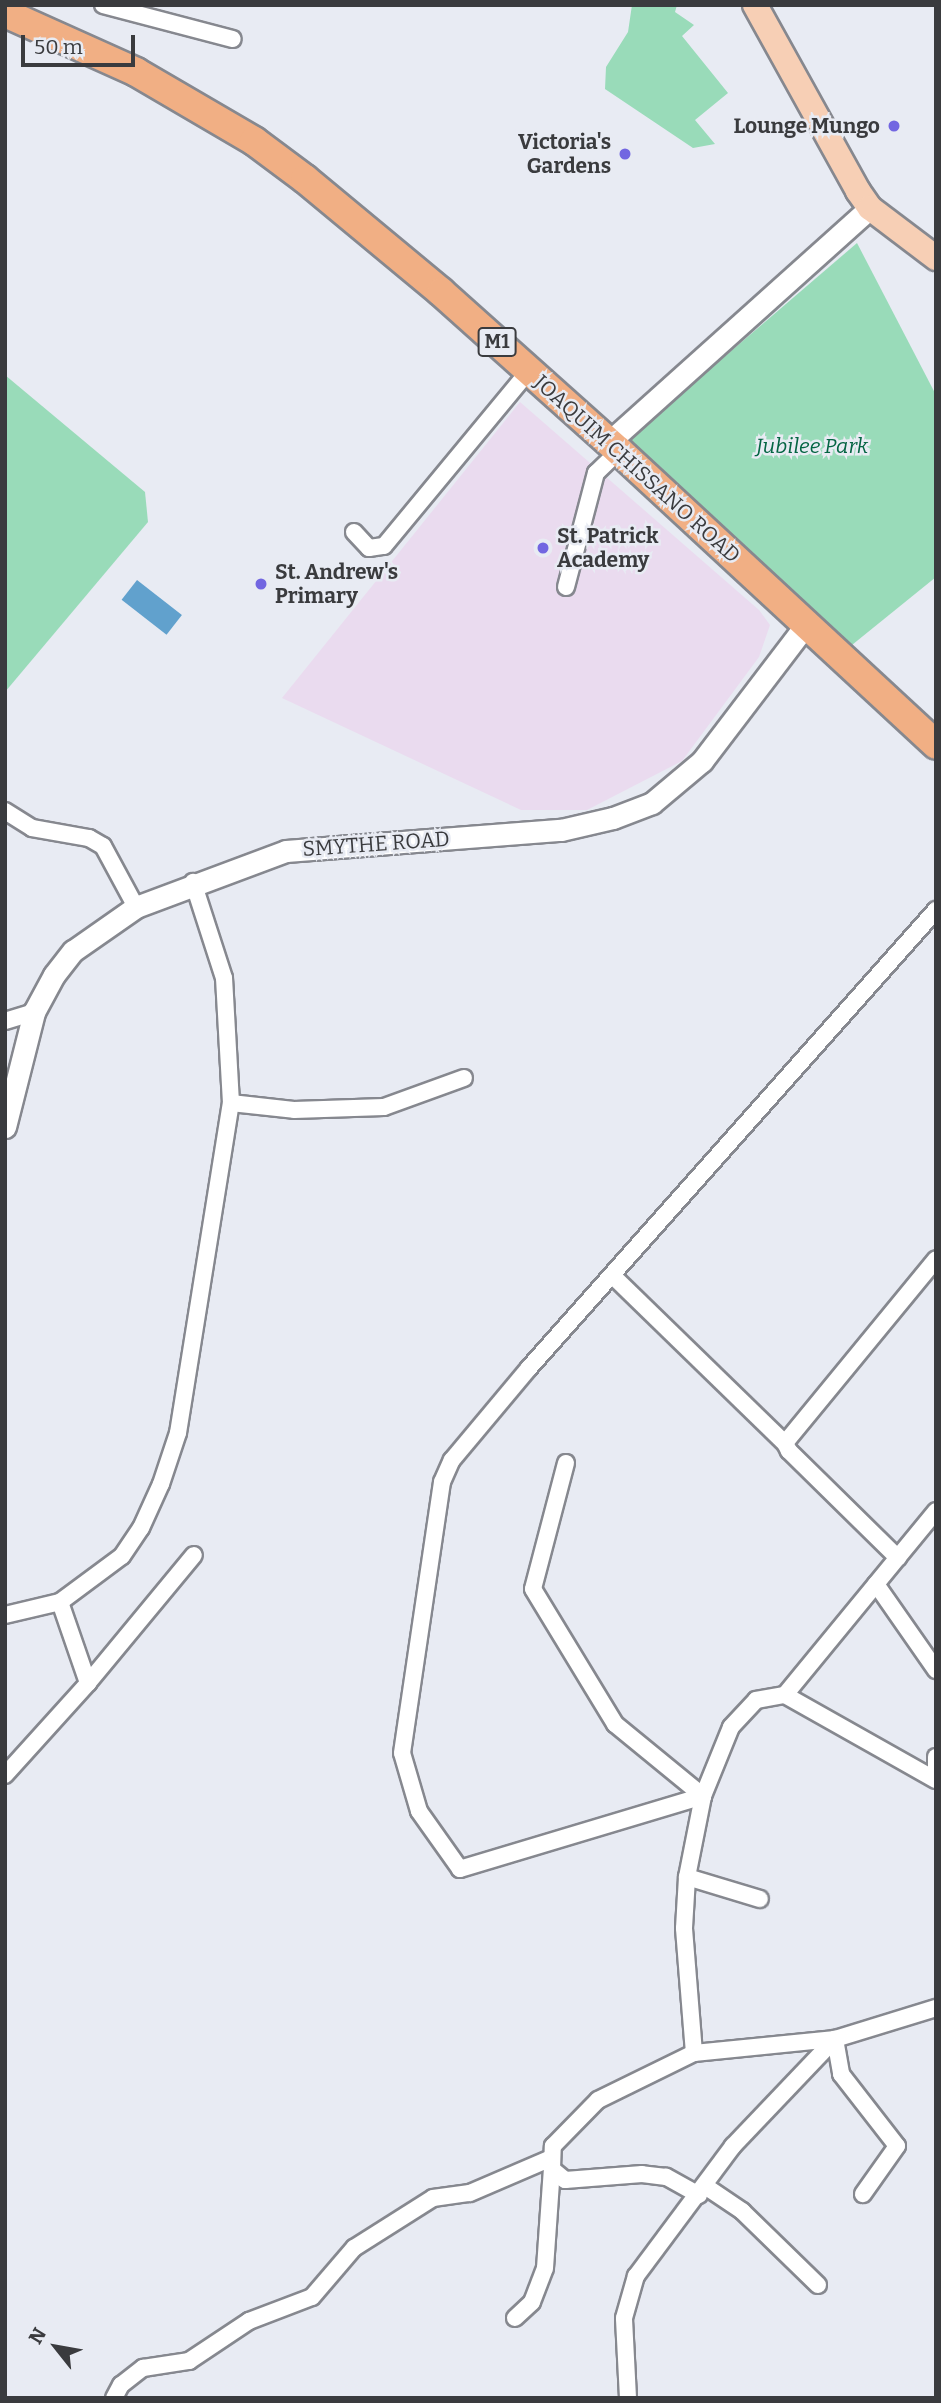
<!DOCTYPE html>
<style>
body{margin:0}
#map{position:relative;width:941px;height:2403px;overflow:hidden;background:#e8ebf3;font-family:Bitter,serif}
div>[style]{position:absolute}
.education>*{inset:0;background:#eadbef}
.green>*{inset:0;background:#99dbb9}
.water>*{inset:0;background:#61a1cd;transform-origin:0 0}
.roads{filter:drop-shadow(2px 0 #86888f) drop-shadow(-2px 0 #86888f) drop-shadow(0 2px #86888f) drop-shadow(0 -2px #86888f)}
.street>*{height:16px;margin:-8px;padding:0 8px;transform-origin:8px;border-radius:8px;background:#fff}
.secondary>*{height:21px;margin:-10.5px;padding:0 10.5px;transform-origin:10.5px;border-radius:10.5px;background:#fff}
.primary>*{height:24px;margin:-12px;padding:0 12px;transform-origin:12px;border-radius:12px;background:#f7cfb5}
.highway>*{height:28px;margin:-14px;padding:0 14px;transform-origin:14px;border-radius:14px;background:#f1af84}
.dots>*{width:19px;height:19px;translate:-50% -50%;box-sizing:border-box;border:4px solid #e8ebf3;border-radius:50%}
span{translate:-50% -50%;white-space:nowrap;text-align:center;line-height:1.15;-webkit-text-stroke:5px #e8ebf3;paint-order:stroke}
.shield-label span{padding:2px 5px;background:#e8ebf3;border:2px solid;border-radius:5px;-webkit-text-stroke-width:0}
.shield-label{font-size:19px;color:#3a3b3e;font-weight:700}
.poi-label{font-size:21px;color:#3a3b3e;font-weight:700}
.right{translate:-100% -50%;text-align:right}
.left{translate:0 -50%;text-align:left}
.park-label{font-size:21px;color:#046543;font-style:italic}
.street-label{font-size:21px;color:#3a3b3e}
.frame{position:absolute;inset:0;border:7px solid #3a3b3e;pointer-events:none}
.north{position:absolute;left:21px;top:2312px;width:70px;height:70px;-webkit-text-stroke:5px #e8ebf3;paint-order:stroke;rotate:301deg;font-size:19px;font-weight:700;line-height:28px;text-align:center;color:#3a3b3e}
.north::after{content:'';display:block;margin:auto;width:24px;height:32px;background:#3a3b3e;clip-path:polygon(50% 0,100% 100%,50% 72%,0 100%)}
.scale{position:absolute;left:21px;top:35px;width:114px;height:32px;box-sizing:border-box;border:4px solid #3a3b3e;border-top:0;padding-left:9px;font-size:21px;line-height:24px;white-space:nowrap;color:#3a3b3e;-webkit-text-stroke:5px #e8ebf3;paint-order:stroke}
</style>
<div id="map">
<div class="education">
<i style="clip-path:polygon(520px 402px,759px 610px,770px 625px,759px 657px,682px 761px,587px 810px,521px 810px,282px 698px)"></i>
</div>
<div class="green">
<i style="clip-path:polygon(632px 5px,677px 5px,675px 12px,694px 25px,682px 36px,728px 93px,695px 120px,715px 144px,693px 148px,605px 89px,606px 67px,628px 32px)"></i>
<i style="clip-path:polygon(857px 243px,936px 395px,936px 577px,847px 649px,626px 441px)"></i>
<i style="clip-path:polygon(5px 375px,145px 492px,148px 522px,5px 692px)"></i>
</div>
<div class="water">
<i style="left:137px;top:580px;width:57px;height:25px;rotate:38deg"></i>
</div>
<div class="roads">
<div class="street">
<i style="left:103px;top:5px;width:134px;rotate:14.7deg"></i>
<i style="left:354px;top:532px;width:22px;rotate:47deg"></i>
<i style="left:369px;top:548px;width:15px;rotate:-8deg"></i>
<i style="left:384px;top:546px;width:227px;rotate:-50.4deg"></i>
<i style="left:566px;top:587px;width:118px;rotate:-75.3deg"></i>
<i style="left:596px;top:473px;width:32px;rotate:-44deg"></i>
<i style="left:5px;top:811px;width:32px;rotate:32deg"></i>
<i style="left:32px;top:828px;width:58px;rotate:10deg"></i>
<i style="left:89px;top:838px;width:16px;rotate:30deg"></i>
<i style="left:103px;top:846px;width:69px;rotate:61.6deg"></i>
<i style="left:5px;top:1021px;width:30px;rotate:-17deg"></i>
<i style="left:231px;top:1103px;width:63px;rotate:6.3deg"></i>
<i style="left:294px;top:1110px;width:90px;rotate:-1.9deg"></i>
<i style="left:384px;top:1107px;width:85px;rotate:-19.9deg"></i>
<i style="left:613px;top:1276px;width:240px;rotate:44.2deg"></i>
<i style="left:566px;top:1463px;width:130px;rotate:104.7deg"></i>
<i style="left:533px;top:1589px;width:158px;rotate:58.7deg"></i>
<i style="left:615px;top:1724px;width:114px;rotate:39.3deg"></i>
<i style="left:936px;top:1511px;width:238px;rotate:129.4deg"></i>
<i style="left:785px;top:1695px;width:173px;rotate:29.4deg"></i>
<i style="left:898px;top:1558px;width:153px;rotate:-135.5deg"></i>
<i style="left:789px;top:1451px;width:9px;rotate:-117deg"></i>
<i style="left:785px;top:1443px;width:238px;rotate:-50.6deg"></i>
<i style="left:876px;top:1584px;width:105px;rotate:55.1deg"></i>
<i style="left:60px;top:1602px;width:86px;rotate:70.9deg"></i>
<i style="left:88px;top:1683px;width:166px;rotate:-50.4deg"></i>
<i style="left:5px;top:1615px;width:57px;rotate:-13.3deg"></i>
<i style="left:60px;top:1602px;width:77px;rotate:-36.6deg"></i>
<i style="left:122px;top:1556px;width:34px;rotate:-56deg"></i>
<i style="left:141px;top:1528px;width:48px;rotate:-65.6deg"></i>
<i style="left:161px;top:1484px;width:54px;rotate:-71.6deg"></i>
<i style="left:178px;top:1433px;width:334px;rotate:-80.9deg"></i>
<i style="left:231px;top:1103px;width:125px;rotate:-93.2deg"></i>
<i style="left:224px;top:978px;width:101px;rotate:-107.9deg"></i>
<i style="left:936px;top:1757px;width:15px;rotate:90deg"></i>
<i style="left:5px;top:1775px;width:124px;rotate:-47.9deg"></i>
<i style="left:703px;top:1796px;width:254px;rotate:163.3deg"></i>
<i style="left:460px;top:1869px;width:71px;rotate:-125.3deg"></i>
<i style="left:419px;top:1811px;width:60px;rotate:-106.3deg"></i>
<i style="left:402px;top:1753px;width:274px;rotate:-81.6deg"></i>
<i style="left:442px;top:1482px;width:24px;rotate:-66deg"></i>
<i style="left:452px;top:1460px;width:120px;rotate:-50.1deg"></i>
<i style="left:529px;top:1368px;width:613px;rotate:-48.37deg"></i>
<i style="left:687px;top:1877px;width:76px;rotate:16.8deg"></i>
<i style="left:835px;top:2039px;width:36px;rotate:80deg"></i>
<i style="left:841px;top:2074px;width:91px;rotate:52.1deg"></i>
<i style="left:897px;top:2146px;width:59px;rotate:125.3deg"></i>
<i style="left:694px;top:2053px;width:125px;rotate:-94.6deg"></i>
<i style="left:684px;top:1928px;width:51px;rotate:-86.6deg"></i>
<i style="left:687px;top:1877px;width:83px;rotate:-78.8deg"></i>
<i style="left:703px;top:1796px;width:74px;rotate:-67.9deg"></i>
<i style="left:731px;top:1727px;width:37px;rotate:-47deg"></i>
<i style="left:756px;top:1700px;width:29px;rotate:-10deg"></i>
<i style="left:705px;top:2186px;width:45px;rotate:34deg"></i>
<i style="left:742px;top:2211px;width:106px;rotate:44.2deg"></i>
<i style="left:699px;top:2195px;width:38px;rotate:-151deg"></i>
<i style="left:666px;top:2177px;width:24px;rotate:-173deg"></i>
<i style="left:642px;top:2174px;width:77px;rotate:175.5deg"></i>
<i style="left:565px;top:2180px;width:17px;rotate:-140deg"></i>
<i style="left:552px;top:2169px;width:23px;rotate:-88deg"></i>
<i style="left:553px;top:2146px;width:64px;rotate:-45.6deg"></i>
<i style="left:598px;top:2100px;width:107px;rotate:-26.1deg"></i>
<i style="left:694px;top:2053px;width:142px;rotate:-5.7deg"></i>
<i style="left:835px;top:2039px;width:106px;rotate:-17.1deg"></i>
<i style="left:515px;top:2318px;width:23px;rotate:-43deg"></i>
<i style="left:532px;top:2302px;width:36px;rotate:-69deg"></i>
<i style="left:545px;top:2268px;width:99px;rotate:-86deg"></i>
<i style="left:114px;top:2398px;width:15px;rotate:-62deg"></i>
<i style="left:121px;top:2385px;width:28px;rotate:-38deg"></i>
<i style="left:143px;top:2368px;width:47px;rotate:-8.7deg"></i>
<i style="left:189px;top:2361px;width:72px;rotate:-33.7deg"></i>
<i style="left:249px;top:2321px;width:67px;rotate:-20.9deg"></i>
<i style="left:312px;top:2297px;width:65px;rotate:-49.4deg"></i>
<i style="left:354px;top:2248px;width:93px;rotate:-32.3deg"></i>
<i style="left:433px;top:2198px;width:37px;rotate:-8deg"></i>
<i style="left:470px;top:2193px;width:86px;rotate:-23.3deg"></i>
<i style="left:628px;top:2398px;width:80px;rotate:-92.9deg"></i>
<i style="left:624px;top:2318px;width:44px;rotate:-74.1deg"></i>
<i style="left:636px;top:2276px;width:162px;rotate:-53.3deg"></i>
<i style="left:733px;top:2146px;width:148px;rotate:-46.4deg"></i>
</div>
<div class="secondary">
<i style="left:609px;top:442px;width:351px;rotate:-41.9deg"></i>
<i style="left:5px;top:1127px;width:119px;rotate:-75.8deg"></i>
<i style="left:34px;top:1012px;width:42px;rotate:-61.6deg"></i>
<i style="left:54px;top:975px;width:31px;rotate:-52deg"></i>
<i style="left:73px;top:951px;width:77px;rotate:-34.9deg"></i>
<i style="left:136px;top:907px;width:160px;rotate:-20.5deg"></i>
<i style="left:286px;top:851px;width:276px;rotate:-4.4deg"></i>
<i style="left:561px;top:830px;width:53px;rotate:-13deg"></i>
<i style="left:613px;top:818px;width:42px;rotate:-21deg"></i>
<i style="left:652px;top:803px;width:65px;rotate:-40deg"></i>
<i style="left:702px;top:761px;width:173px;rotate:-52.7deg"></i>
</div>
<div class="primary">
<i style="left:755px;top:5px;width:213px;rotate:61deg"></i>
<i style="left:858px;top:191px;width:21px;rotate:55deg"></i>
<i style="left:870px;top:208px;width:83px;rotate:37.1deg"></i>
</div>
<div class="highway">
<i style="left:5px;top:13px;width:144px;rotate:24.2deg"></i>
<i style="left:136px;top:72px;width:137px;rotate:30.3deg"></i>
<i style="left:254px;top:141px;width:64px;rotate:36.7deg"></i>
<i style="left:305px;top:179px;width:177px;rotate:39.7deg"></i>
<i style="left:441px;top:292px;width:239px;rotate:41.8deg"></i>
<i style="left:619px;top:451px;width:432px;rotate:42.8deg"></i>
</div>
</div>
<div class="dots">
<i style="left:894px;top:126px;background:#7266e1"></i>
<i style="left:625px;top:154px;background:#7266e1"></i>
<i style="left:543px;top:548px;background:#7266e1"></i>
<i style="left:261px;top:584px;background:#7266e1"></i>
</div>
<div class="shield-label">
<span style="left:497px;top:342px">M1</span>
</div>
<div class="poi-label">
<span class="right" style="left:880px;top:126px">Lounge Mungo</span>
<span class="right" style="left:611px;top:154px">Victoria's<br>Gardens</span>
<span class="left" style="left:557px;top:548px">St. Patrick<br>Academy</span>
<span class="left" style="left:275px;top:584px">St. Andrew's<br>Primary</span>
</div>
<div class="park-label">
<span style="left:812px;top:446px">Jubilee Park</span>
</div>
<div class="street-label">
<span style="left:637px;top:469px;rotate:42deg">JOAQUIM CHISSANO ROAD</span>
<span style="left:376px;top:844px;rotate:-4deg">SMYTHE ROAD</span>
</div>
<div class="frame"></div>
<div class="north">N</div>
<div class="scale">50 m</div>
</div>
